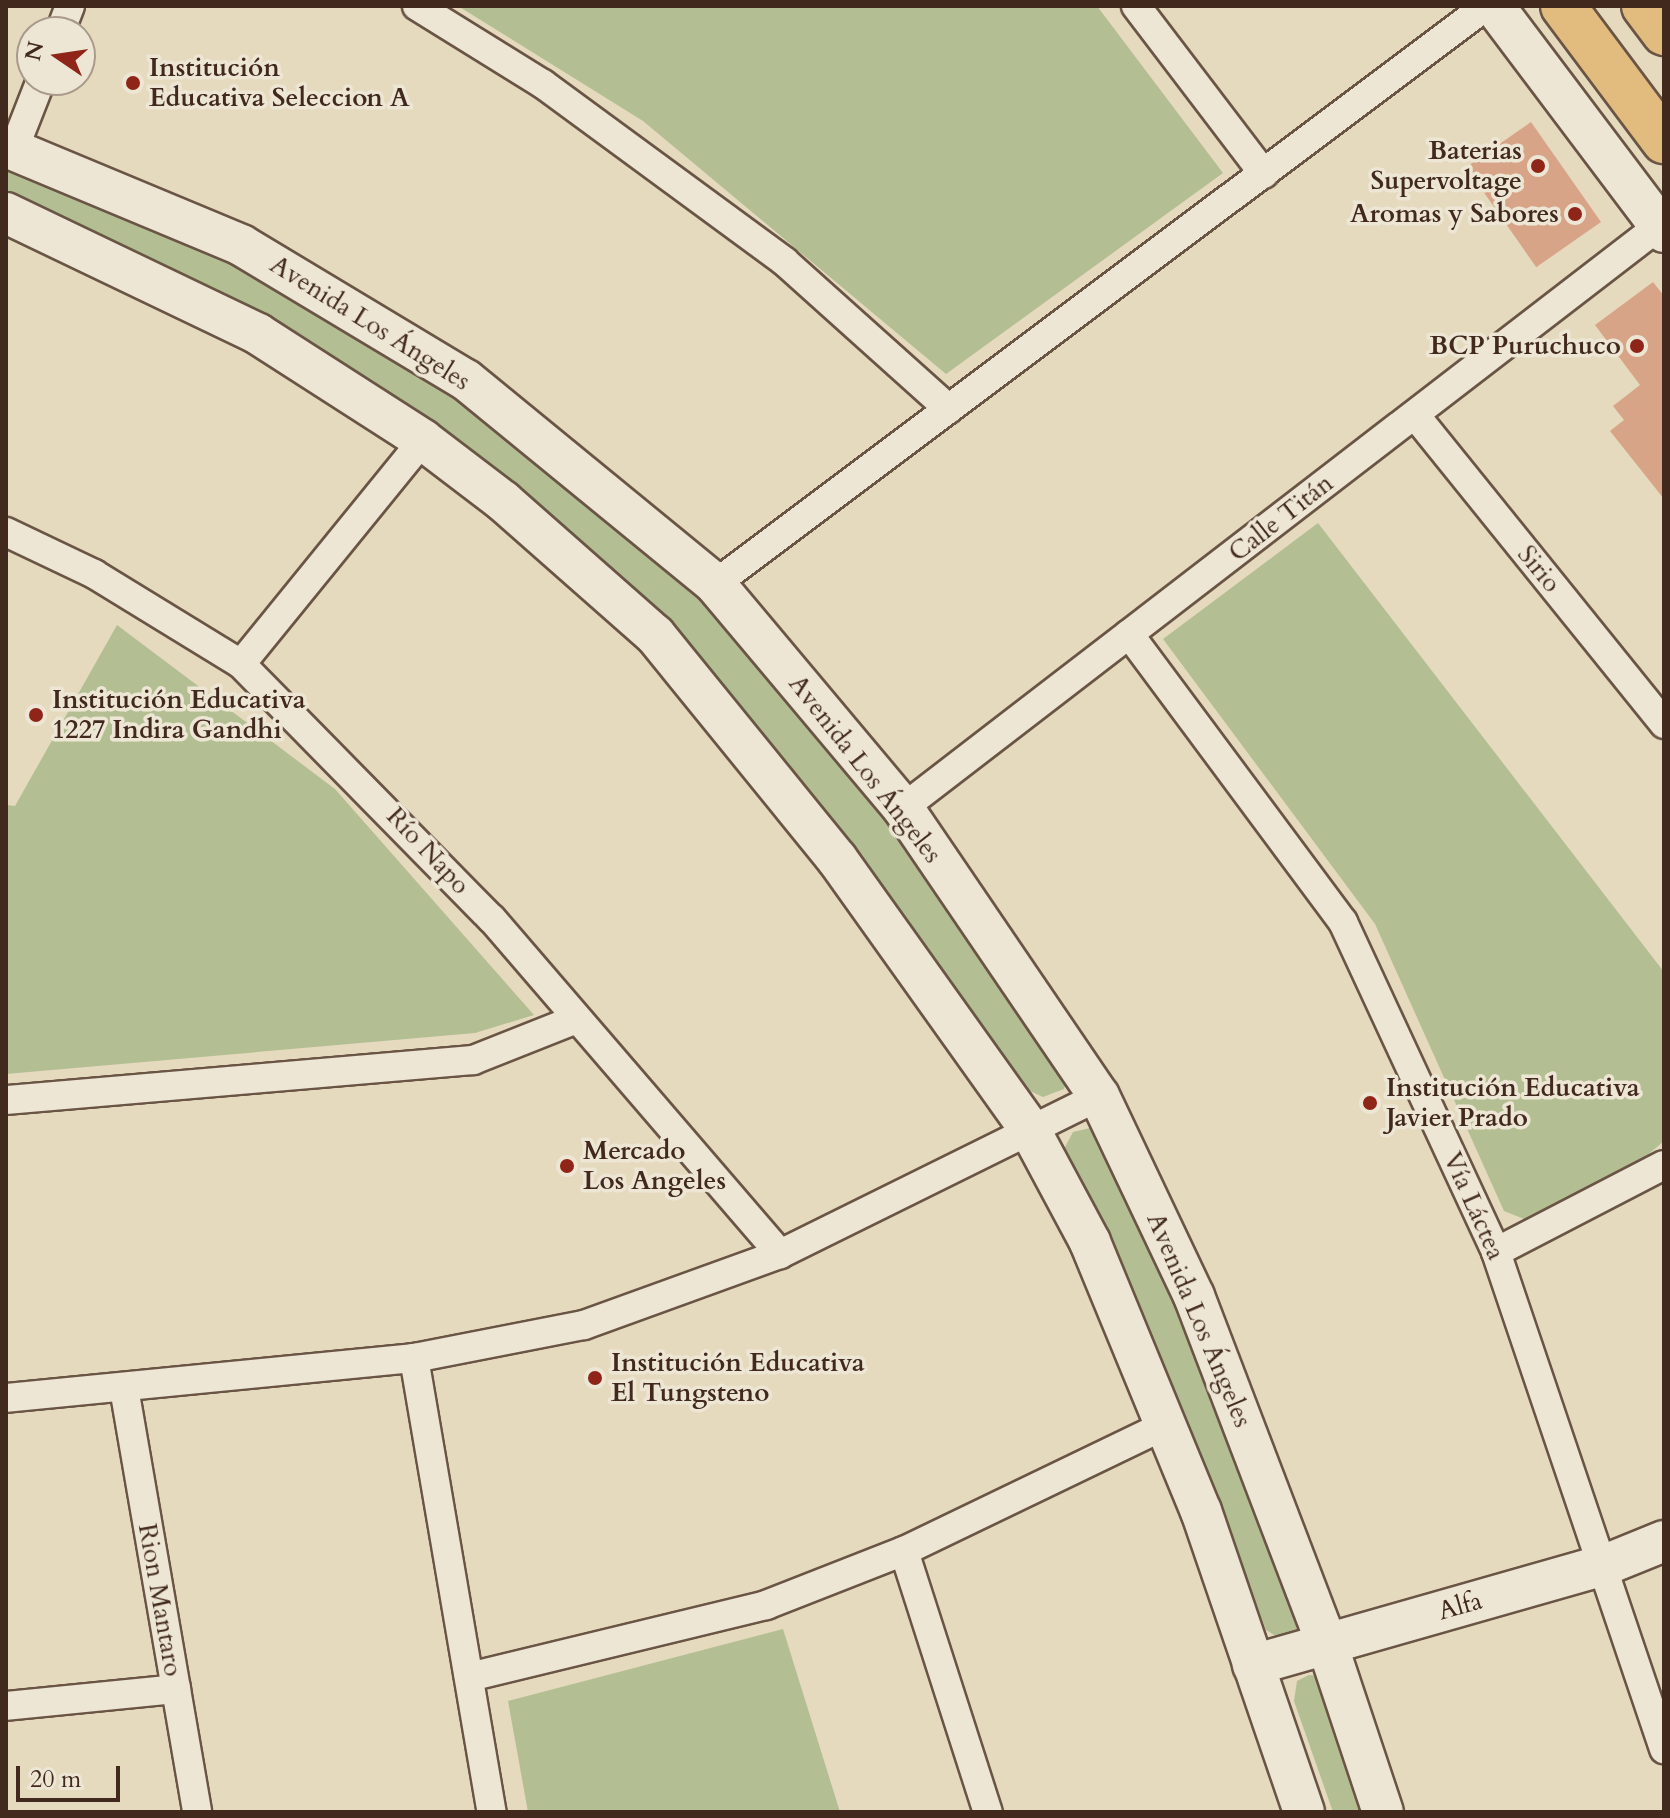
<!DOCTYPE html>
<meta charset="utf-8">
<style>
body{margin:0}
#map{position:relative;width:1670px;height:1818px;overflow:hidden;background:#e5d9be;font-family:Cardo,serif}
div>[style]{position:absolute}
.green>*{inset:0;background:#b3bf93}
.building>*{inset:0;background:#d8a487;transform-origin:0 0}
.roads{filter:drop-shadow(2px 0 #6a5545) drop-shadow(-2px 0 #6a5545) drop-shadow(0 2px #6a5545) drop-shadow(0 -2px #6a5545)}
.street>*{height:28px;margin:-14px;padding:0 14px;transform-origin:14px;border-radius:14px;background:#eee6d5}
.secondary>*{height:40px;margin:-20px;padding:0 20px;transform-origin:20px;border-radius:20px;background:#eee6d5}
.primary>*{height:44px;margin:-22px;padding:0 22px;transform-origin:22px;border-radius:22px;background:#e2bc7f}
.dots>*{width:22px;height:22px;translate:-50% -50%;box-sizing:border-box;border:4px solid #eee6d5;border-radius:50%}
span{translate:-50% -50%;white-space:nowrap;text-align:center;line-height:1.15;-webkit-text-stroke:7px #eee6d5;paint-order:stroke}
.poi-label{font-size:26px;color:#41291d;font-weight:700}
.left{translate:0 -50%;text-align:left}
.right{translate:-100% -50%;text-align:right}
.street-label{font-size:26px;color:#41291d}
.frame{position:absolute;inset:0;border:8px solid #41291d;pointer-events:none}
.north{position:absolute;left:16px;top:16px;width:80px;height:80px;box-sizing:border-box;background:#eee6d5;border:2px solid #a99a8b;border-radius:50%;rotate:283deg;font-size:22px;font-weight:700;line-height:32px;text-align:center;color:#41291d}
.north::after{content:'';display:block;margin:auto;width:28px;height:36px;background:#8f2418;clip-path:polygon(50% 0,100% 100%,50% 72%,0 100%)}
.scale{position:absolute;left:16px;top:1766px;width:104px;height:36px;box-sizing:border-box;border:4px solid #41291d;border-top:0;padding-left:10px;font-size:24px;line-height:28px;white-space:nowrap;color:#41291d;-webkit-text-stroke:6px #eee6d5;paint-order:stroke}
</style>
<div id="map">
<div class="green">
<i style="clip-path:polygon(458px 6px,1097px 6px,1223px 173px,946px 374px,643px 121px)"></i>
<i style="clip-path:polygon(6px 163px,234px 258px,424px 370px,711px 609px,837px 755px,941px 893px,1066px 1082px,1064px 1089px,1043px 1097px,1030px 1091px,826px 813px,697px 664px,485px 468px,397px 398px,217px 289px,6px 198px)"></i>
<i style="clip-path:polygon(1318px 523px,1664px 972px,1664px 1141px,1619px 1179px,1529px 1221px,1504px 1211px,1375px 924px,1163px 639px)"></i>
<i style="clip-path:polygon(117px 625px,335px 789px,534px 1015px,475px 1033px,6px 1074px,6px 805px,15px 806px)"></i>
<i style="clip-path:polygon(1090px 1128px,1100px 1134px,1156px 1253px,1304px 1631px,1281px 1639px,1266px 1630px,1187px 1419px,1064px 1149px,1073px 1132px)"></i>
<i style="clip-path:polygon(783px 1629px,840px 1812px,528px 1812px,508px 1701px)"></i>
<i style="clip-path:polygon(1309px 1675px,1323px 1676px,1374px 1812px,1333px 1812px,1294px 1701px,1297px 1681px)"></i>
</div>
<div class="building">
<i style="left:1531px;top:122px;width:122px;height:79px;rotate:55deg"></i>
<i style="clip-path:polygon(1653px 282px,1664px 296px,1664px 499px,1610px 431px,1624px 420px,1613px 406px,1640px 385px,1595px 325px)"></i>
</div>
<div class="roads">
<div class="street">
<i style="left:417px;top:6px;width:148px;rotate:31.8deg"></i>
<i style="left:543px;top:84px;width:300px;rotate:36.3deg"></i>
<i style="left:785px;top:262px;width:220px;rotate:41.9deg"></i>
<i style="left:1136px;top:6px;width:211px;rotate:52.7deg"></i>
<i style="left:60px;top:32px;width:28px;rotate:-69deg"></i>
<i style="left:14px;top:149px;width:74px;rotate:-68.6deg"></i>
<i style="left:1415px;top:415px;width:397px;rotate:51.1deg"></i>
<i style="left:6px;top:532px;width:98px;rotate:25.5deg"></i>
<i style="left:94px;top:574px;width:172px;rotate:31.5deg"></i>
<i style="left:241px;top:664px;width:358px;rotate:45.5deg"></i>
<i style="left:492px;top:919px;width:442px;rotate:49.3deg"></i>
<i style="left:715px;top:584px;width:964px;rotate:-36.86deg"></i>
<i style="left:1129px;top:634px;width:359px;rotate:53.4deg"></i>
<i style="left:1343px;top:922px;width:364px;rotate:65.1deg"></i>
<i style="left:1496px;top:1252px;width:525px;rotate:71.32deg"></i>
<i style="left:241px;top:664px;width:289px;rotate:-50.9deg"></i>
<i style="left:903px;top:808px;width:954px;rotate:-37.59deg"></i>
<i style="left:6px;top:1100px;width:469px;rotate:-4.9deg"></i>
<i style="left:473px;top:1060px;width:109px;rotate:-21.6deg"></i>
<i style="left:1496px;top:1252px;width:189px;rotate:-27.4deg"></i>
<i style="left:414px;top:1358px;width:461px;rotate:80.3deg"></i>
<i style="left:124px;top:1388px;width:430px;rotate:80.2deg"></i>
<i style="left:6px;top:1398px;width:410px;rotate:-5.6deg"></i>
<i style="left:414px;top:1358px;width:173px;rotate:-11deg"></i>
<i style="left:584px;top:1325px;width:208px;rotate:-19.9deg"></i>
<i style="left:780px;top:1254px;width:356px;rotate:-26.3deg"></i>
<i style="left:904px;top:1551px;width:274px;rotate:72.2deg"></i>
<i style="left:469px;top:1677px;width:306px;rotate:-13.6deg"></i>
<i style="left:766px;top:1605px;width:148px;rotate:-21.4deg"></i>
<i style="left:904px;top:1551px;width:291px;rotate:-25.7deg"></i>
<i style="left:6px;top:1706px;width:171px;rotate:-5.7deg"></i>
</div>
<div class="secondary">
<i style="left:1494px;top:6px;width:283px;rotate:53deg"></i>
<i style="left:6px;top:147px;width:255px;rotate:22.6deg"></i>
<i style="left:241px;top:245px;width:262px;rotate:31deg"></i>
<i style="left:466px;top:380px;width:322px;rotate:39.3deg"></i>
<i style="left:715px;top:584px;width:292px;rotate:50deg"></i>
<i style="left:903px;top:808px;width:348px;rotate:55.8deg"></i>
<i style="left:1099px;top:1096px;width:221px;rotate:64.6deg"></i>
<i style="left:1194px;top:1296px;width:373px;rotate:69.1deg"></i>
<i style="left:1327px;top:1644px;width:177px;rotate:71.6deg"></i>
<i style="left:6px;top:213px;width:280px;rotate:25.6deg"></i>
<i style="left:258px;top:334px;width:196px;rotate:32.7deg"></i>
<i style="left:423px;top:440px;width:101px;rotate:37.3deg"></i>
<i style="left:503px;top:501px;width:203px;rotate:41.4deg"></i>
<i style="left:655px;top:635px;width:289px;rotate:50.9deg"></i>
<i style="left:837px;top:859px;width:333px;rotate:54.5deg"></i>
<i style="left:1030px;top:1130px;width:127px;rotate:61.8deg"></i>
<i style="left:1090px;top:1242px;width:291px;rotate:67.6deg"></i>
<i style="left:1201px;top:1511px;width:318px;rotate:71.1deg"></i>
<i style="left:1253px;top:1665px;width:366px;rotate:-15.9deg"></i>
<i style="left:1605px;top:1565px;width:64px;rotate:-22.1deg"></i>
</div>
<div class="primary">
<i style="left:1563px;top:6px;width:169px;rotate:53.2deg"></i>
<i style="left:1644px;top:6px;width:34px;rotate:53deg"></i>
</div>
</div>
<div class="dots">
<i style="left:133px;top:83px;background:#8f2418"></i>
<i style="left:1538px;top:166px;background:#8f2418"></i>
<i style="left:1575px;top:214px;background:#8f2418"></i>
<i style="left:1637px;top:346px;background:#8f2418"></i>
<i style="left:36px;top:715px;background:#8f2418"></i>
<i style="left:1370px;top:1103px;background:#8f2418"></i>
<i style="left:567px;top:1166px;background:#8f2418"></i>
<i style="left:595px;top:1378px;background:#8f2418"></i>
</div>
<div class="poi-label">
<span class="left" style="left:149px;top:83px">Institución<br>Educativa Seleccion A</span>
<span class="right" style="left:1522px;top:166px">Baterias<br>Supervoltage</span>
<span class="right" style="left:1559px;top:214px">Aromas y Sabores</span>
<span class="right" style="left:1621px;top:346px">BCP Puruchuco</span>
<span class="left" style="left:52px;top:715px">Institución Educativa<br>1227 Indira Gandhi</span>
<span class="left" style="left:1386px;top:1103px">Institución Educativa<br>Javier Prado</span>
<span class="left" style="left:583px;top:1166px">Mercado<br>Los Angeles</span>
<span class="left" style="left:611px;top:1378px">Institución Educativa<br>El Tungsteno</span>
</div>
<div class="street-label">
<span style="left:370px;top:323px;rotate:32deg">Avenida Los Ángeles</span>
<span style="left:1281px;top:518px;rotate:-38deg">Calle Titán</span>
<span style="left:1539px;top:569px;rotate:51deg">Sirio</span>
<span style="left:865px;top:769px;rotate:52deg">Avenida Los Ángeles</span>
<span style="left:428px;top:851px;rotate:47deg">Río Napo</span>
<span style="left:1474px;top:1206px;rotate:66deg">Vía Láctea</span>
<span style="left:1199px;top:1320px;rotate:67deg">Avenida Los Ángeles</span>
<span style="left:160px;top:1600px;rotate:80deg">Rion Mantaro</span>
<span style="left:1460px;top:1606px;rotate:-16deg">Alfa</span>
</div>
<div class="frame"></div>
<div class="north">N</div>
<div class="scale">20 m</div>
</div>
